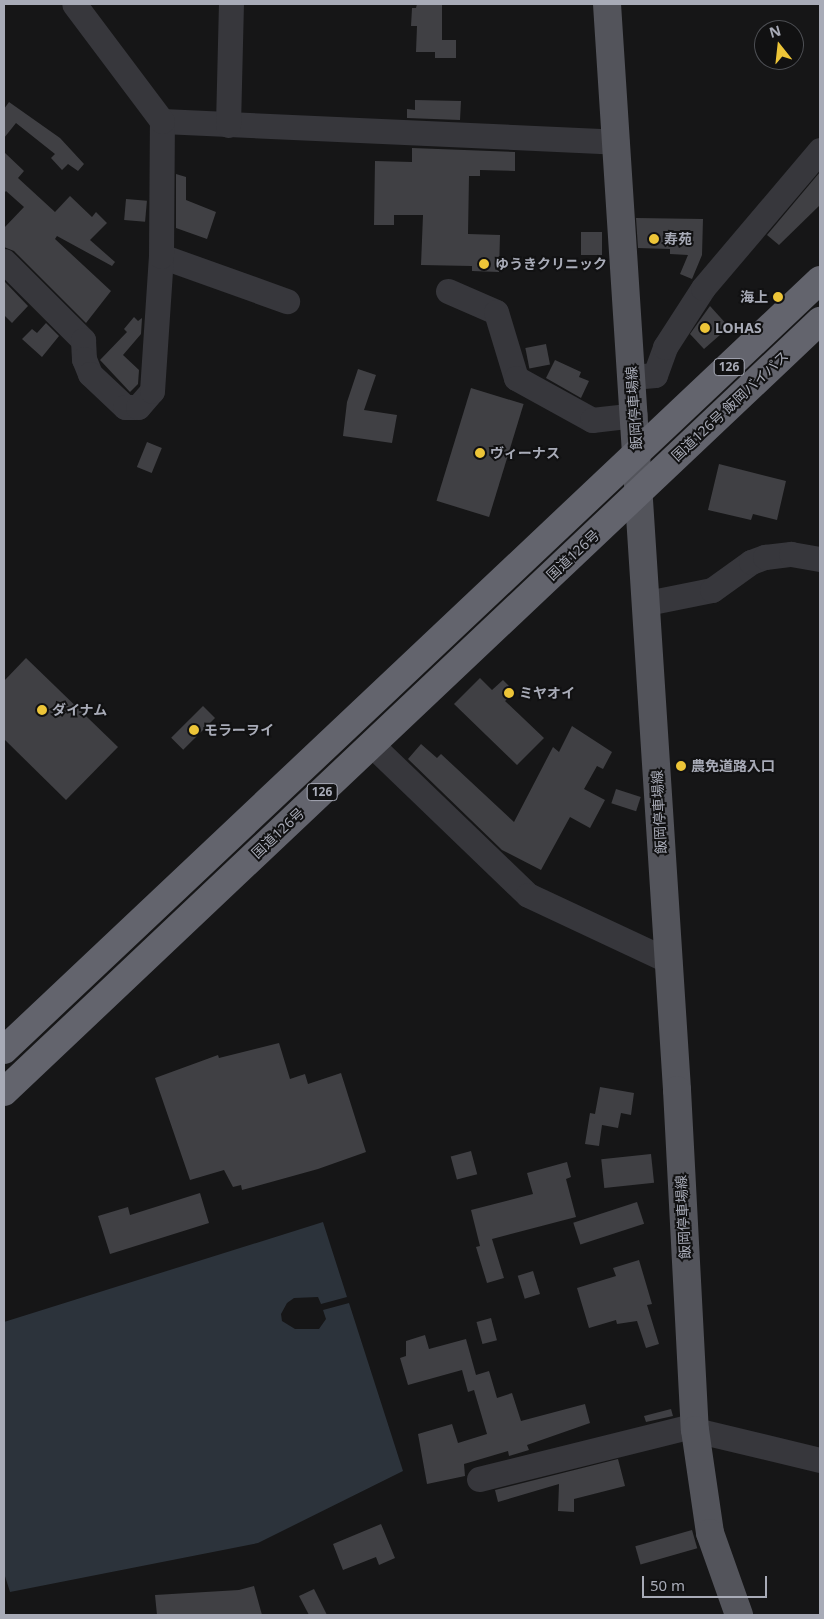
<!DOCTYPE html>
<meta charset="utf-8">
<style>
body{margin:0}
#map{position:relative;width:824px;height:1619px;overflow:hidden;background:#161617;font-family:"Noto Sans","Noto Sans JP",sans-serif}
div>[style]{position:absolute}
.water>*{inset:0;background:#2c333b}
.building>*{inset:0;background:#404044;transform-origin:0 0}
.minor>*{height:25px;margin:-12.5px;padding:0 12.5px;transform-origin:12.5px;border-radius:12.5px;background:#37373c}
.major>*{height:28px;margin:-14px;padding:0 14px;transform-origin:14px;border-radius:14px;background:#53545b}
.highway>*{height:28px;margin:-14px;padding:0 14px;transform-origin:14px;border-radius:14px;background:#63646d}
.dots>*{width:14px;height:14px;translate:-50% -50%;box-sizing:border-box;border:2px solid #111112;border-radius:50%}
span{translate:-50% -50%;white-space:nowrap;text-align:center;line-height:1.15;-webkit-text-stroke:4px #111112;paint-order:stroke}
.shield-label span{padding:1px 4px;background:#111112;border:1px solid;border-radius:4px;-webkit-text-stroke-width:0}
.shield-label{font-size:12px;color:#a8abb7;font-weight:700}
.poi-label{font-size:14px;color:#a8abb7;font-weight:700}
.left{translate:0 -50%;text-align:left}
.right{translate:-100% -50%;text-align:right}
.street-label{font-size:14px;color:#a8abb7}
.frame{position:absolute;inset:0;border:5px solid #a8abb7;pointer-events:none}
.north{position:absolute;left:754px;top:20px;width:50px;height:50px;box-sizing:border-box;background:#111112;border:1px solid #4d4f54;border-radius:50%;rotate:344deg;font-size:14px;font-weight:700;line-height:20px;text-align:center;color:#a8abb7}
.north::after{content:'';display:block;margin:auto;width:18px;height:22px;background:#edc538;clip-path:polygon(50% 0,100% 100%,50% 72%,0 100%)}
.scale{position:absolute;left:642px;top:1576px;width:125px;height:22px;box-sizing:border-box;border:2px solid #a8abb7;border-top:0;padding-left:6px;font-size:15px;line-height:18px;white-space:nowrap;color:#a8abb7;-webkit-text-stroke:4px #111112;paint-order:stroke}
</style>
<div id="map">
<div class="water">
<i style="clip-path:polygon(323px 1222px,347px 1297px,321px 1304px,318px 1297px,294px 1298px,287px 1303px,281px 1314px,282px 1321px,295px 1329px,319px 1329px,326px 1319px,323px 1310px,349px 1303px,403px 1471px,258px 1543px,10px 1592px,4px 1573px,4px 1322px)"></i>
</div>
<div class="building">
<i style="clip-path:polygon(417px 4px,442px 4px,442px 40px,456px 40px,456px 58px,435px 58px,435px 52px,416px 52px,417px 26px,411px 26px,412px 8px,416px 8px)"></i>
<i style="clip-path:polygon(415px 100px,461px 101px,460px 120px,407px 118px,407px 109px,415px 110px)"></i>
<i style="clip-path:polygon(9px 102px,60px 138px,84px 164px,78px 171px,68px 164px,62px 170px,51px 158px,55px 154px,16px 123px,4px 138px,4px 109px)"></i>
<i style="clip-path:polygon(412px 148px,515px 152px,515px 171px,480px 170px,480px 176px,469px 176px,468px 234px,500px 235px,499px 272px,472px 271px,472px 266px,421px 265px,423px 215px,394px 215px,394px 225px,374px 225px,375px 161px,412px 162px)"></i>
<i style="clip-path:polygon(4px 152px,24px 171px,18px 178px,55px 212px,70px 196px,92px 217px,96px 212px,107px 223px,90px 240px,115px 262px,112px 266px,57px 236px,55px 239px,111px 291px,86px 323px,14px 251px,4px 247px,4px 228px,24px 207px,6px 191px,4px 193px)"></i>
<i style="clip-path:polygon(820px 172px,820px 205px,779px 245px,767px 235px)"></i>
<i style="clip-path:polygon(176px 174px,186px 177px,186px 200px,216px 212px,207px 239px,176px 228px)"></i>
<i style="left:126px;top:199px;width:21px;height:21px;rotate:5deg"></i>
<i style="clip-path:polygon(636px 218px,703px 219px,702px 255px,692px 279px,680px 274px,688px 255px,670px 254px,670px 249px,638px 248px)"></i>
<i style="left:581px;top:232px;width:21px;height:23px"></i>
<i style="clip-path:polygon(4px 281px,28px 306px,12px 323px,4px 315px)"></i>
<i style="clip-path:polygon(710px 306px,729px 327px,704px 349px,690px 334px)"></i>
<i style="clip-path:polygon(134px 317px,138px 321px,142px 318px,141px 334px,123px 355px,139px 370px,138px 384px,130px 392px,100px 360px,127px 332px,124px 329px)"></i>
<i style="clip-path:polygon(46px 323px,59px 336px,42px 357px,22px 339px,32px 329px,37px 333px)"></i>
<i style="left:546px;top:344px;width:21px;height:21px;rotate:79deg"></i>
<i style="clip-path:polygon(555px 360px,581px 372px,579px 377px,589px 381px,581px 398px,546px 378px)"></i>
<i style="clip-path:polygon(358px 369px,376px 375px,364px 410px,397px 415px,392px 443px,343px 436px,347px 402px)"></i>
<i style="left:471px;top:388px;width:55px;height:118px;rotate:17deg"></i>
<i style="left:147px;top:442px;width:16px;height:27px;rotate:22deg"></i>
<i style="clip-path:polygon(719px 464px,786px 481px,777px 520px,753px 514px,751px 520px,708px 510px)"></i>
<i style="clip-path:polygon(26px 658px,118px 747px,66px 800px,4px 739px,4px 681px)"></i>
<i style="clip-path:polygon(480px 678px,492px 690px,503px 680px,515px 692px,505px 701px,544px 738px,517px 765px,454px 704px)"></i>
<i style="left:203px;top:706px;width:17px;height:45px;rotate:45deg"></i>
<i style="clip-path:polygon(572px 726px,612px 752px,603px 769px,597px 766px,584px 789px,605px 800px,590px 828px,570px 817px,541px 870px,502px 850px,408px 759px,421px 744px,437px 758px,441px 754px,514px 822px,553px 747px,559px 752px)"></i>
<i style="left:616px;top:789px;width:26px;height:15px;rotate:18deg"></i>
<i style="clip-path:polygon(279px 1043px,290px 1079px,305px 1074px,308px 1084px,341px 1073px,366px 1152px,318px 1169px,242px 1190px,241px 1185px,233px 1187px,224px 1170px,190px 1180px,155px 1078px,218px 1055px,219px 1058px)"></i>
<i style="clip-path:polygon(600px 1087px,634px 1093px,631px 1115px,621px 1113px,618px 1128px,602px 1125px,599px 1146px,585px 1144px,590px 1113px,595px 1114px)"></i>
<i style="left:471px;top:1151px;width:24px;height:21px;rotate:75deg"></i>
<i style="left:651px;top:1154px;width:29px;height:50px;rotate:84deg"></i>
<i style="clip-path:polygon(567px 1162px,571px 1177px,566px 1179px,576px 1217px,492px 1239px,504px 1278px,487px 1283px,476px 1247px,480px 1246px,471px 1210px,533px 1194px,527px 1173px)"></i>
<i style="clip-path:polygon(200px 1193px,209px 1223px,110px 1254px,98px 1216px,128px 1207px,130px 1215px)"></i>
<i style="left:637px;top:1202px;width:23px;height:67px;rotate:72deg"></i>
<i style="clip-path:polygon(639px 1260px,652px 1304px,647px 1305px,659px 1344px,646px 1348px,637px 1321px,617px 1324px,616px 1320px,589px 1328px,577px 1288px,616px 1276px,613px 1268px)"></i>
<i style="left:533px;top:1271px;width:24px;height:16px;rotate:73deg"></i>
<i style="left:491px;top:1318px;width:23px;height:15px;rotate:75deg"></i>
<i style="clip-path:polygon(425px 1335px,429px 1349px,466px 1339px,476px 1375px,489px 1371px,497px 1398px,512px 1393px,521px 1421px,585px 1404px,590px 1423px,527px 1445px,529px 1450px,509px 1456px,508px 1451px,464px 1464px,465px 1476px,427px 1484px,418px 1434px,452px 1424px,458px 1443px,487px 1434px,474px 1390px,468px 1392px,462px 1370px,408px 1385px,400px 1358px,406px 1356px,406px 1341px)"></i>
<i style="clip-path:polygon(671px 1409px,673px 1416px,646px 1422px,644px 1416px)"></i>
<i style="clip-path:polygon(618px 1459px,625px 1486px,574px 1499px,574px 1512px,558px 1511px,559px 1484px,498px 1502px,495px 1490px)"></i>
<i style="clip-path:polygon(381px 1524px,395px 1558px,379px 1565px,376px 1557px,343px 1570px,333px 1544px)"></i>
<i style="left:692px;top:1530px;width:19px;height:59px;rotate:74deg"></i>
<i style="clip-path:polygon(254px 1586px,262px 1615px,157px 1615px,155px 1595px,239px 1590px)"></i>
<i style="clip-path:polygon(314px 1589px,327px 1615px,309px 1615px,299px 1596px)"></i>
</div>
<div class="minor">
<i style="left:162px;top:121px;width:455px;rotate:2.6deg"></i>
<i style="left:228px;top:125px;width:121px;rotate:-88.6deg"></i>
<i style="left:161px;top:256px;width:134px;rotate:19.7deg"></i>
<i style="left:4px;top:261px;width:112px;rotate:45deg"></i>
<i style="left:83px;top:340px;width:19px;rotate:87deg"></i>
<i style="left:84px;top:359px;width:16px;rotate:68deg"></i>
<i style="left:90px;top:374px;width:48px;rotate:43.3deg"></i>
<i style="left:125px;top:407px;width:13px"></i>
<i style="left:138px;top:407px;width:21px;rotate:-49deg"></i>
<i style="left:152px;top:391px;width:135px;rotate:-86.2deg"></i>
<i style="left:161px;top:256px;width:135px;rotate:-89.6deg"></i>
<i style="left:162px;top:121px;width:146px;rotate:-126.9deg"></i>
<i style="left:448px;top:291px;width:52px;rotate:23.6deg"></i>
<i style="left:496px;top:312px;width:69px;rotate:73.1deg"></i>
<i style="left:516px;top:378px;width:87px;rotate:28.9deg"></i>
<i style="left:592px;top:420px;width:43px;rotate:-6.6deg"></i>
<i style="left:632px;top:377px;width:23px;rotate:-5deg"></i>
<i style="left:655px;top:375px;width:30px;rotate:-70deg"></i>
<i style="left:665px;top:347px;width:70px;rotate:-57.2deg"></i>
<i style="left:703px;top:288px;width:181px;rotate:-49.7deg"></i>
<i style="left:647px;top:603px;width:66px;rotate:-11.3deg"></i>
<i style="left:712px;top:590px;width:48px;rotate:-35.7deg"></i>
<i style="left:751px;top:562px;width:15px;rotate:-20deg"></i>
<i style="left:765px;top:557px;width:26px;rotate:-7deg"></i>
<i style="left:791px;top:554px;width:29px;rotate:10deg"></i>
<i style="left:372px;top:745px;width:216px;rotate:43.9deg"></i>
<i style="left:528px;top:895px;width:156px;rotate:25.1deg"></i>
<i style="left:695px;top:1430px;width:129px;rotate:13.5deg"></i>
<i style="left:479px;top:1479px;width:223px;rotate:-14deg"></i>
</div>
<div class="major">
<i style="left:607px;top:4px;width:1088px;rotate:86.31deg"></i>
<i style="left:677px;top:1090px;width:340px;rotate:87deg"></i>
<i style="left:695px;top:1430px;width:104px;rotate:81.7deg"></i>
<i style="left:710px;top:1533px;width:87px;rotate:70.5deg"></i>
</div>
<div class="highway">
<i style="left:4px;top:1050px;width:1122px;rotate:-43.34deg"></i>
<i style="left:4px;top:1092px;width:1123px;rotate:-43.38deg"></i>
</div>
<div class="dots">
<i style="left:654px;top:239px;background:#edc538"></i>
<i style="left:484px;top:264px;background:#edc538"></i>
<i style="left:778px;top:297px;background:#edc538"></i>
<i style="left:705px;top:328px;background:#edc538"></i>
<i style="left:480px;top:453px;background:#edc538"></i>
<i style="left:509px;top:693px;background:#edc538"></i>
<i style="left:42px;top:710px;background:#edc538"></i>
<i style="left:194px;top:730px;background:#edc538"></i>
<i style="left:681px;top:766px;background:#edc538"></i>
</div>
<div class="shield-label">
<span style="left:729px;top:367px">126</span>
<span style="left:322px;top:792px">126</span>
</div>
<div class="poi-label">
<span class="left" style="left:664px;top:239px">寿苑</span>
<span class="left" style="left:495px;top:264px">ゆうきクリニック</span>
<span class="right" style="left:768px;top:297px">海上</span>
<span class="left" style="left:715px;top:328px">LOHAS</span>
<span class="left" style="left:490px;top:453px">ヴィーナス</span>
<span class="left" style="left:519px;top:693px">ミヤオイ</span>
<span class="left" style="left:52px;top:710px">ダイナム</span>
<span class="left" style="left:204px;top:730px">モラーヲイ</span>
<span class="left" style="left:691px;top:766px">農免道路入口</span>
</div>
<div class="street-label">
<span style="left:730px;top:406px;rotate:-43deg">国道126号 飯岡バイパス</span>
<span style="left:634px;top:408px;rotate:-94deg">飯岡停車場線</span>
<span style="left:573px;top:555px;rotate:-43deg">国道126号</span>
<span style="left:659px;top:812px;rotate:-93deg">飯岡停車場線</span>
<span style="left:278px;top:833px;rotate:-43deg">国道126号</span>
<span style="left:683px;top:1217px;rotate:-93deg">飯岡停車場線</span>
</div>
<div class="frame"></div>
<div class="north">N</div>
<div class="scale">50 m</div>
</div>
